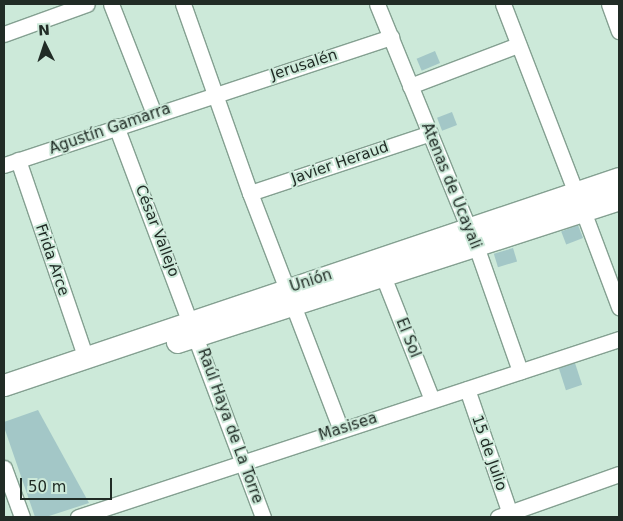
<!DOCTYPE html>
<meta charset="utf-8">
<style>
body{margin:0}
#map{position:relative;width:623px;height:521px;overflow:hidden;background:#cce9d9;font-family:"DejaVu Sans",sans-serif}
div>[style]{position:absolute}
.building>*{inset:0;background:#a3c7c7;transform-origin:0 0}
.roads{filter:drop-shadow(1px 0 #84a091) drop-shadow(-1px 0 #84a091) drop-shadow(0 1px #84a091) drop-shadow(0 -1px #84a091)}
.street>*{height:15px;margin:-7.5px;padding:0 7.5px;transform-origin:7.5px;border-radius:7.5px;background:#fff}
.secondary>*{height:21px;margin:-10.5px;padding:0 10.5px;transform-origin:10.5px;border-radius:10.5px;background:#fff}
span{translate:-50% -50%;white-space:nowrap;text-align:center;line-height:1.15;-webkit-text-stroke:4px #cce9d9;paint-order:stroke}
.street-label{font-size:15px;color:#212c26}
.frame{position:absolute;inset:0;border:5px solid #212c26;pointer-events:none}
.north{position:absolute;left:20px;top:20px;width:50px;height:50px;-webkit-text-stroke:4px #cce9d9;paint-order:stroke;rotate:356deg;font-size:14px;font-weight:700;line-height:20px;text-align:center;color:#212c26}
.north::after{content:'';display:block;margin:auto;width:18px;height:22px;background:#212c26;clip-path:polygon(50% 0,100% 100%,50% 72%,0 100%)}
.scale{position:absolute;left:20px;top:478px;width:92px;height:22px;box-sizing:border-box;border:2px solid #212c26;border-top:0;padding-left:6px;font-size:15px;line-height:18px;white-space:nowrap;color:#212c26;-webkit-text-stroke:4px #cce9d9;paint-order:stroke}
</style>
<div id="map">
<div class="building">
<i style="left:435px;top:51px;width:13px;height:20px;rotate:67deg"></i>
<i style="left:452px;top:112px;width:14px;height:16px;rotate:69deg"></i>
<i style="left:578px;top:225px;width:14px;height:18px;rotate:69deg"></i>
<i style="left:513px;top:248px;width:14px;height:20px;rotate:73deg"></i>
<i style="left:575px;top:363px;width:23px;height:17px;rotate:72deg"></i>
<i style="clip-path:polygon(38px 410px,89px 503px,46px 517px,35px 517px,4px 427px,4px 422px)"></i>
</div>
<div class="roads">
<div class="street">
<i style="left:111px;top:4px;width:118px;rotate:68.6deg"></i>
<i style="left:183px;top:4px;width:201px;rotate:70.5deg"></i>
<i style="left:250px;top:193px;width:252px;rotate:69deg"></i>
<i style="left:377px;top:4px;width:261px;rotate:67.8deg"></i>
<i style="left:476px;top:246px;width:133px;rotate:70.6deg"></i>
<i style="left:503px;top:4px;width:203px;rotate:68.9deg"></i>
<i style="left:609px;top:4px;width:29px;rotate:70deg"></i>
<i style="left:4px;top:34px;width:88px;rotate:-19.9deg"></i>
<i style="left:410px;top:86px;width:116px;rotate:-20.8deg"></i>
<i style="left:116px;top:126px;width:418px;rotate:69.4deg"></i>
<i style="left:18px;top:160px;width:210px;rotate:71.1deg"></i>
<i style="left:4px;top:165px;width:408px;rotate:-18.3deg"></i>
<i style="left:250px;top:193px;width:190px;rotate:-18.4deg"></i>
<i style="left:583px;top:211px;width:103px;rotate:69.4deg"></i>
<i style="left:383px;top:276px;width:133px;rotate:68.4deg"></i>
<i style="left:467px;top:389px;width:135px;rotate:71deg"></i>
<i style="left:4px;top:468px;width:52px;rotate:69.8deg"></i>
<i style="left:78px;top:517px;width:570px;rotate:-18.21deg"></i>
<i style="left:498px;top:517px;width:128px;rotate:-19.6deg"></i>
</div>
<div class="secondary">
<i style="left:177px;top:342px;width:465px;rotate:-17.9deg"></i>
<i style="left:4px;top:385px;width:649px;rotate:-18.6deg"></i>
</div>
</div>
<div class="street-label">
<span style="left:304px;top:65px;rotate:-18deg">Jerusalén</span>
<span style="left:110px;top:129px;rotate:-19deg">Agustín Gamarra</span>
<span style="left:340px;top:163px;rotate:-19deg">Javier Heraud</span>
<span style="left:451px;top:186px;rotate:68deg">Atenas de Ucayali</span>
<span style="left:157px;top:231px;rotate:69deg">César Vallejo</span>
<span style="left:52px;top:260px;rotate:71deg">Frida Arce</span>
<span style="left:311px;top:281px;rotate:-18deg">Unión</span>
<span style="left:408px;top:338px;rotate:68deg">El Sol</span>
<span style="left:230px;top:426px;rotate:70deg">Raúl Haya de La Torre</span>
<span style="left:348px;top:427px;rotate:-18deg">Masisea</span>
<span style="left:489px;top:453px;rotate:71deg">15 de Julio</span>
</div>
<div class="frame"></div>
<div class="north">N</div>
<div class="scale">50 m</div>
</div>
